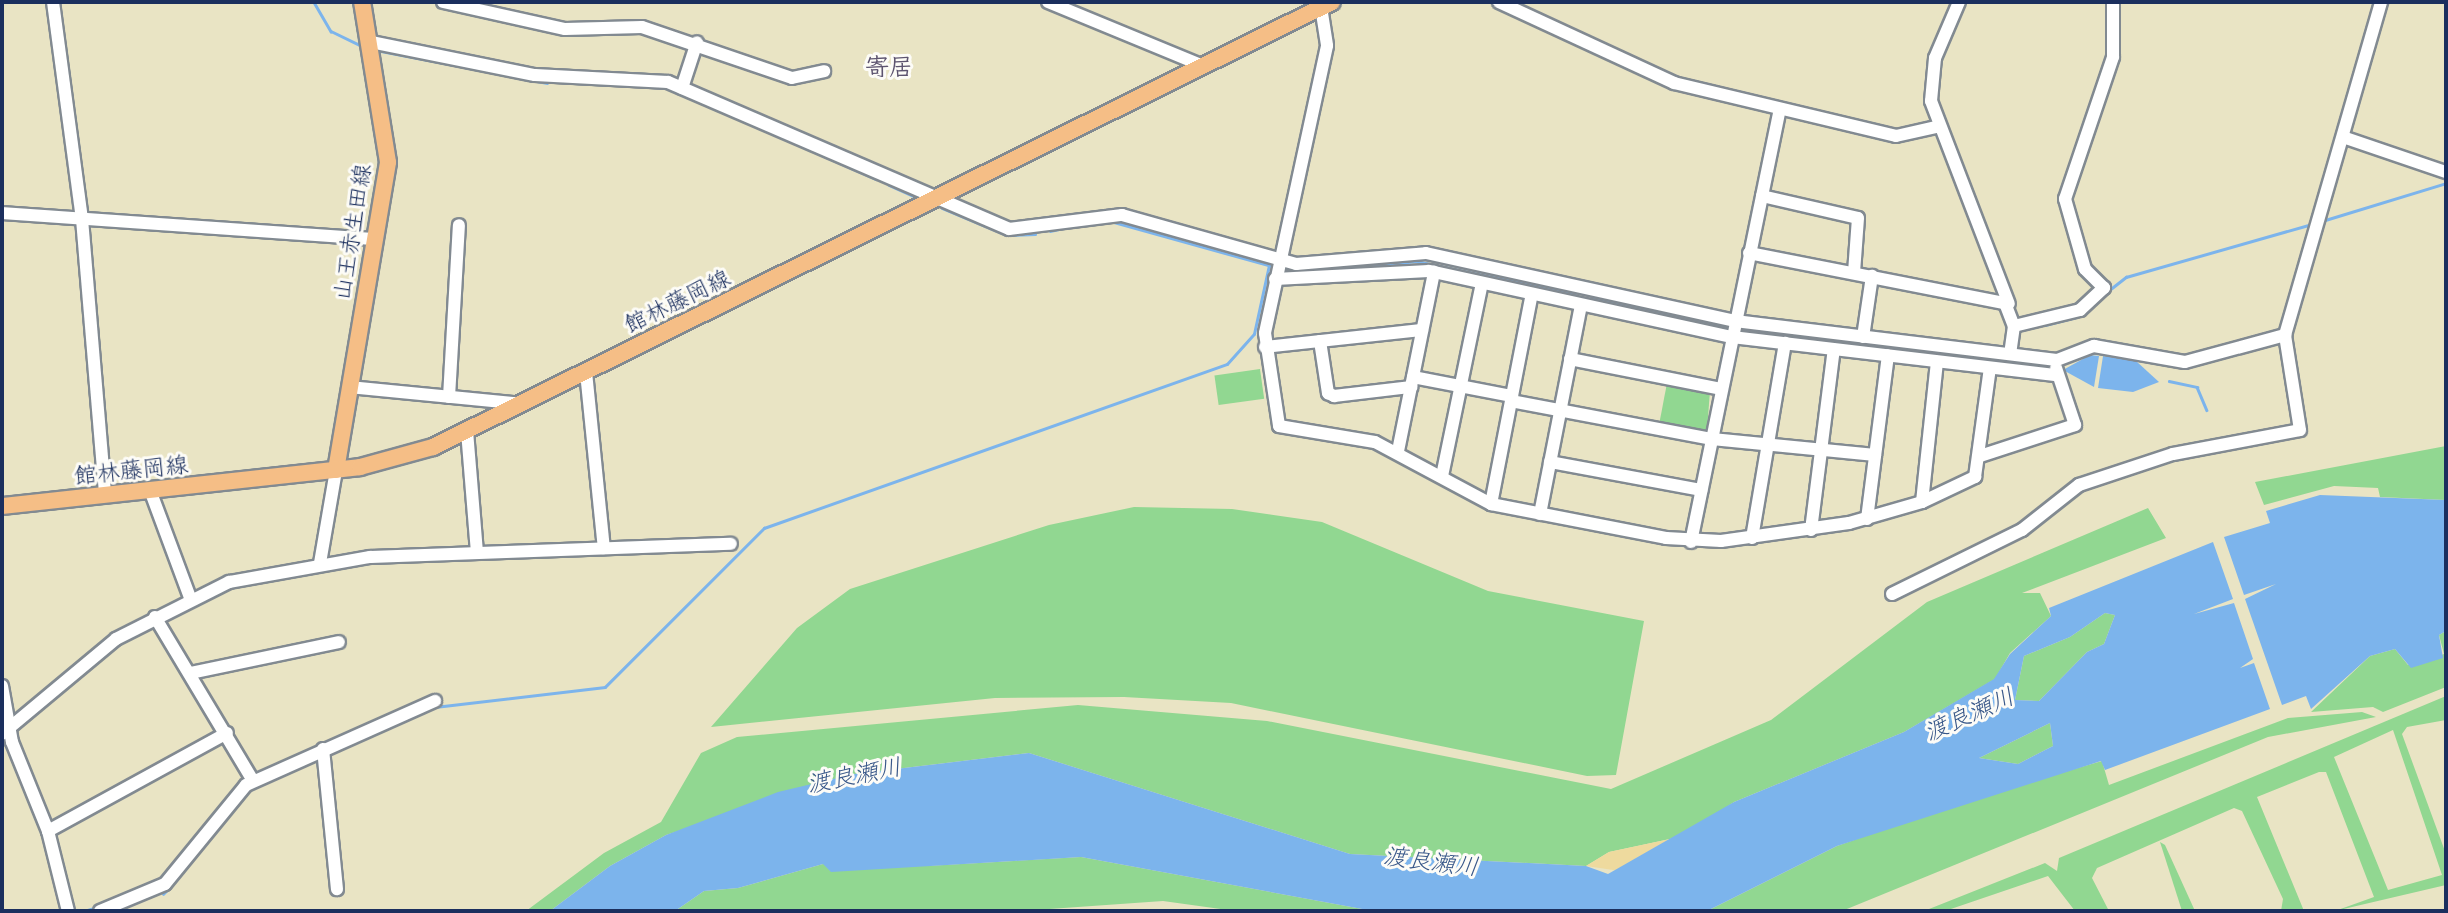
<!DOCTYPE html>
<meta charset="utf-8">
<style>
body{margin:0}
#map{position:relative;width:2448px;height:913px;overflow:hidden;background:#e9e4c4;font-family:Itim,"Klee One",sans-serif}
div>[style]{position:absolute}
.green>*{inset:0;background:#91d791;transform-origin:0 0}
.sand>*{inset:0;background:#eeda9e}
.water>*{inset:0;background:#7cb4ec}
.stream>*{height:2.5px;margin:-1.25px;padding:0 1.25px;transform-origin:1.25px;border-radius:1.25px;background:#7cb4ec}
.roads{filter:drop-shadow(2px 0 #828a91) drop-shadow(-2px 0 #828a91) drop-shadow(0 2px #828a91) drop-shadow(0 -2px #828a91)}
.minor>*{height:12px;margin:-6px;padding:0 6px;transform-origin:6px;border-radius:6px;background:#fff}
.major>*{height:16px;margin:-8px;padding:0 8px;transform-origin:8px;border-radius:8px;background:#f5be86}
span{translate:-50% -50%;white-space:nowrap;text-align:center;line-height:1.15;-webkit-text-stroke:6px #fdfcf7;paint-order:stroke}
.street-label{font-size:23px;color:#1b2f5e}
.neighbourhood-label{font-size:24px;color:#5d546f;font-weight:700}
.water-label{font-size:24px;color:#385789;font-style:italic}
.frame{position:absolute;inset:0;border:4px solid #1b2f5e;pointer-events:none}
</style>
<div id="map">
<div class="green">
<i style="left:1260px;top:369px;width:30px;height:46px;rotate:82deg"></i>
<i style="clip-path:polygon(1667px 383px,1710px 391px,1707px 430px,1659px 425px)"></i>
<i style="clip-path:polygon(2446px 446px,2446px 500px,2380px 497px,2378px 488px,2334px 486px,2264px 505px,2255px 482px)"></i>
<i style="clip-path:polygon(1134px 507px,1232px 509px,1322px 522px,1488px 591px,1644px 621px,1616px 775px,1587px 776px,1231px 703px,1124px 697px,995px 698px,711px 727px,797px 628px,850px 589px,1049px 525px)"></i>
<i style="clip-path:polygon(2148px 508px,2166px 538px,2022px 593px,2040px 593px,2051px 616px,2010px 653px,1995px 679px,1904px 732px,1734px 802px,1684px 836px,1609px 852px,1586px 866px,1350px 854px,1029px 753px,854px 774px,666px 835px,610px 866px,550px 911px,526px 911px,604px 853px,661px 822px,701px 753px,737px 737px,1078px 705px,1267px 721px,1611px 789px,1771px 720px,1927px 602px)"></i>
<i style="clip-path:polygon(2105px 613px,2115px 615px,2104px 644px,2087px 652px,2039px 701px,2015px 700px,2024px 656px,2070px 637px)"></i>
<i style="clip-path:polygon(2446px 631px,2446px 687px,2383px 712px,2373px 707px,2311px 712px,2370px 656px,2395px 649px,2408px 665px,2444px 654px,2439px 635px)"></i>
<i style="clip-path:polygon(evenodd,2446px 696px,2446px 720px,2407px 727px,2402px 734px,2446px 854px,2446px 885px,2335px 911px,2374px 897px,2326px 772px,2319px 772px,2257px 797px,2304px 911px,2281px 911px,2283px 899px,2242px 811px,2234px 808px,2097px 868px,2092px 878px,2109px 911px,2075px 911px,2048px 876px,1945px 911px,1924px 911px,2045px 863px,2057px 871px,2059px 858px,2446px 696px,2393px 730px,2442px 875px,2388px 890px,2334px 757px,2393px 730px)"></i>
<i style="clip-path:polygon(2362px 712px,2376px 717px,2268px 737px,1842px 911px,1707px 911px,1837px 846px,1970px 799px,2102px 761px,2109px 785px,2288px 718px)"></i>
<i style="clip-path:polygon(2050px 723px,2053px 746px,2018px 764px,1979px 758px)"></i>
<i style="clip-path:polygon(2160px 842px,2165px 845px,2195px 911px,2182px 911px)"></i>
<i style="clip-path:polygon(1081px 857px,1373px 911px,1235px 911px,1163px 901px,1021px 911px,675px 911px,704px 891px,738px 888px,823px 864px,926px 866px)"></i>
</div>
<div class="sand">
<i style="clip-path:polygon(1684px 836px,1620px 871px,1586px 866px,1609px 852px)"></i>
</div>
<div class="water">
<i style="clip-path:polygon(2090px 355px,2099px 356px,2094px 387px,2063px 370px)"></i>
<i style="clip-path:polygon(2103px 356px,2136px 361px,2159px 382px,2133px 392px,2098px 388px)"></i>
<i style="clip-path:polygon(2320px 495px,2446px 500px,2446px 631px,2439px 635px,2443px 658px,2411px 668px,2395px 649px,2370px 656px,2311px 709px,2306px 696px,2282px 705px,2245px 599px,2276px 584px,2244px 595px,2224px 537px,2270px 523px,2266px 511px)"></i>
<i style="clip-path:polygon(evenodd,2213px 542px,2233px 599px,2194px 614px,2234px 603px,2253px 659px,2240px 668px,2254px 663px,2270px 709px,2105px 770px,2101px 761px,1837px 846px,1707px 911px,1373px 911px,1081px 857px,831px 872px,823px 864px,738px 888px,704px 891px,675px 911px,550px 911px,610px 866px,666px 835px,778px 792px,854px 774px,1029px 753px,1350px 854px,1586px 866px,1608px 874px,1734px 802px,1904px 732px,1994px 679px,2010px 654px,2051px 616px,2049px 608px,2213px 542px,2105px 613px,2115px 615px,2104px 644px,2087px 652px,2039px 701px,2015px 700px,2024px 656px,2070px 637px,2105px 613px,2213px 542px,2050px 723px,2053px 746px,2018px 764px,1979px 758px,2050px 723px)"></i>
</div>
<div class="stream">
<i style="left:314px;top:2px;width:34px;rotate:60deg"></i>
<i style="left:331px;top:31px;width:37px;rotate:26deg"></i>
<i style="left:381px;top:51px;width:169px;rotate:10.9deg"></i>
<i style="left:562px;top:83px;width:14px"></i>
<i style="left:767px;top:131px;width:119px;rotate:23.8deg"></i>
<i style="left:889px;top:185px;width:34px;rotate:24deg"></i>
<i style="left:942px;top:208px;width:70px;rotate:22.6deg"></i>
<i style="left:1007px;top:235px;width:28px;rotate:-2deg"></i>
<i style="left:2322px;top:221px;width:130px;rotate:-17deg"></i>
<i style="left:1114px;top:222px;width:164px;rotate:15.6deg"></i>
<i style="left:1050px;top:231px;width:13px;rotate:-13deg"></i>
<i style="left:1351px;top:269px;width:65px;rotate:-7deg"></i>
<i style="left:1416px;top:261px;width:162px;rotate:11.7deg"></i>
<i style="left:2108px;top:291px;width:23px;rotate:-38deg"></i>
<i style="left:2126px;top:277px;width:193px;rotate:-15.9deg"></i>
<i style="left:1591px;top:298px;width:143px;rotate:12.1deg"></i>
<i style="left:2085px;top:313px;width:21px;rotate:-45deg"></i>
<i style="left:2045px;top:325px;width:32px;rotate:-14deg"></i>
<i style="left:1739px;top:330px;width:151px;rotate:6.5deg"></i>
<i style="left:1894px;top:348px;width:101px;rotate:6.8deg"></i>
<i style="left:2000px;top:360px;width:54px;rotate:7.4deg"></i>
<i style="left:2169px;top:381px;width:29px;rotate:12deg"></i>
<i style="left:2197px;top:387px;width:25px;rotate:67deg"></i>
<i style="left:435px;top:707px;width:171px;rotate:-6.7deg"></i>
<i style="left:605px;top:687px;width:225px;rotate:-45deg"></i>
<i style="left:764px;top:528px;width:491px;rotate:-19.5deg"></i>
<i style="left:1227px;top:364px;width:40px;rotate:-48deg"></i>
<i style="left:1254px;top:334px;width:71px;rotate:-77.7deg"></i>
<i style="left:163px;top:894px;width:7px;rotate:-45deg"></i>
<i style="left:84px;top:911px;width:15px;rotate:-16deg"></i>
</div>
<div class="roads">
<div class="minor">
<i style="left:53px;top:2px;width:219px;rotate:82.4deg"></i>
<i style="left:82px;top:219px;width:277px;rotate:85.2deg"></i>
<i style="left:443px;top:2px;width:125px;rotate:12.5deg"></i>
<i style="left:565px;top:29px;width:77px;rotate:-1.5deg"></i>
<i style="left:642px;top:27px;width:158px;rotate:18.8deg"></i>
<i style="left:792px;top:78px;width:33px;rotate:-12deg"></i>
<i style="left:1048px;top:2px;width:168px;rotate:22.4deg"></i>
<i style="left:1499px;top:2px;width:193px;rotate:24.8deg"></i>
<i style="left:1674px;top:83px;width:228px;rotate:13.4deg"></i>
<i style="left:1896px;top:136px;width:45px;rotate:-12.8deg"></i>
<i style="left:1959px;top:2px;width:61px;rotate:113.2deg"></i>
<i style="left:1935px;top:58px;width:43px;rotate:95.3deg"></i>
<i style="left:1931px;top:101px;width:217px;rotate:69deg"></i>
<i style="left:1321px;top:7px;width:39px;rotate:81deg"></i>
<i style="left:1327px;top:46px;width:294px;rotate:102.2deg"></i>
<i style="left:1265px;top:333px;width:94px;rotate:81.4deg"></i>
<i style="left:1279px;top:426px;width:97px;rotate:9.5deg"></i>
<i style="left:1375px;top:442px;width:132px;rotate:28.1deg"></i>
<i style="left:1491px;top:504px;width:178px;rotate:11deg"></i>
<i style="left:1666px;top:538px;width:55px;rotate:3.1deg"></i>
<i style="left:1721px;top:541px;width:129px;rotate:-8deg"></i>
<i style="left:1849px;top:523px;width:76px;rotate:-16deg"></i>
<i style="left:1922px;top:502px;width:59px;rotate:-25.3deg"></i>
<i style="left:1975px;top:477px;width:110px;rotate:-82.2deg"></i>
<i style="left:371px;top:42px;width:167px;rotate:11.4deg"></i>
<i style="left:535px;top:75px;width:133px;rotate:3deg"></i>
<i style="left:668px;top:82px;width:371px;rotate:23.3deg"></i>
<i style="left:1009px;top:229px;width:114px;rotate:-7.1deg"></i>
<i style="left:1122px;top:215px;width:181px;rotate:15.7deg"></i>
<i style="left:1296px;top:264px;width:130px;rotate:-4.8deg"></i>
<i style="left:1426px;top:253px;width:316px;rotate:12.4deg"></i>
<i style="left:1735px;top:321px;width:324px;rotate:6.9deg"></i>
<i style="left:2057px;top:360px;width:40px;rotate:-21deg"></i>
<i style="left:2094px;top:346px;width:92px;rotate:10deg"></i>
<i style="left:2185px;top:362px;width:104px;rotate:-15.1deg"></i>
<i style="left:2285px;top:335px;width:347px;rotate:-73.9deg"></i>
<i style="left:682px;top:88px;width:48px;rotate:-71.9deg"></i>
<i style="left:2343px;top:137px;width:109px;rotate:18.8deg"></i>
<i style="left:1762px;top:196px;width:98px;rotate:12.9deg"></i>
<i style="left:1858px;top:218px;width:55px;rotate:94.2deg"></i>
<i style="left:2px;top:213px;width:373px;rotate:4deg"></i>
<i style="left:1749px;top:253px;width:261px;rotate:11.1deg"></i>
<i style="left:2005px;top:303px;width:25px;rotate:69deg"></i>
<i style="left:2014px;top:326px;width:28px;rotate:98deg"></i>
<i style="left:1275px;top:279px;width:154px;rotate:-3deg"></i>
<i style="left:1429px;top:271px;width:310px;rotate:12.3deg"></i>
<i style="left:1732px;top:337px;width:325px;rotate:6.7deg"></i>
<i style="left:2014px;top:326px;width:68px;rotate:-13.6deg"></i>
<i style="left:2080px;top:310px;width:33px;rotate:-43deg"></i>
<i style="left:2104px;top:288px;width:27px;rotate:-135deg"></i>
<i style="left:2085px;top:269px;width:73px;rotate:-105.9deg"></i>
<i style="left:2065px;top:199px;width:150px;rotate:-71.3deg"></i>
<i style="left:2113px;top:57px;width:55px;rotate:-90deg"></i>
<i style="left:1863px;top:337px;width:62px;rotate:-81.6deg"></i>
<i style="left:1320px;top:341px;width:53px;rotate:81.3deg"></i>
<i style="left:1328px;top:393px;width:7px;rotate:27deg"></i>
<i style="left:1334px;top:396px;width:78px;rotate:-6.7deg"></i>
<i style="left:1265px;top:347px;width:158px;rotate:-6.2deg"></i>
<i style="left:1570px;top:359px;width:155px;rotate:11.2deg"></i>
<i style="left:586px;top:372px;width:177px;rotate:84.2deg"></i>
<i style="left:1413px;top:377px;width:101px;rotate:10.9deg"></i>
<i style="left:350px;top:387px;width:173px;rotate:5.6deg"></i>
<i style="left:449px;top:397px;width:172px;rotate:-86.7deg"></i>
<i style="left:1511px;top:401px;width:205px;rotate:10.7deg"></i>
<i style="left:1712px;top:439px;width:164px;rotate:5.6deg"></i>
<i style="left:467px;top:431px;width:121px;rotate:85.3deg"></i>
<i style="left:1398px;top:451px;width:183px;rotate:-78.6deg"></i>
<i style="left:1980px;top:456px;width:100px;rotate:-18.1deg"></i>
<i style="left:2075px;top:425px;width:60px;rotate:-108.4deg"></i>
<i style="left:1550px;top:462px;width:154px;rotate:10.5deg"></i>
<i style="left:1442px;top:476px;width:197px;rotate:-78.3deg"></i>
<i style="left:150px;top:490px;width:117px;rotate:69.6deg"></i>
<i style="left:1922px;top:502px;width:141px;rotate:-83.9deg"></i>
<i style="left:1491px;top:504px;width:214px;rotate:-79deg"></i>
<i style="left:1540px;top:514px;width:213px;rotate:-78.9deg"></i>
<i style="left:1867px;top:519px;width:165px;rotate:-82.7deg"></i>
<i style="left:1811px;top:530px;width:182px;rotate:-82.8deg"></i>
<i style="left:1752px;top:538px;width:198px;rotate:-80.4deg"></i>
<i style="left:1691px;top:542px;width:442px;rotate:-78.4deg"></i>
<i style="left:320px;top:563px;width:94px;rotate:-80.2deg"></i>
<i style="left:1892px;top:594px;width:145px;rotate:-26.2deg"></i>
<i style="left:2022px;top:530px;width:73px;rotate:-38.3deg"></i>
<i style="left:2079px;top:485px;width:99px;rotate:-18.3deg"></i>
<i style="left:2173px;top:454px;width:129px;rotate:-10.7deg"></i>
<i style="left:2300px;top:430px;width:96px;rotate:-99deg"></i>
<i style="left:155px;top:617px;width:191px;rotate:59.1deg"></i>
<i style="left:191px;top:673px;width:151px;rotate:-11.8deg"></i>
<i style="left:2px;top:686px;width:57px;rotate:79.9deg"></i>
<i style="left:12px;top:742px;width:96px;rotate:68deg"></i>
<i style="left:48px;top:831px;width:82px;rotate:76deg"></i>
<i style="left:2px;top:734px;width:148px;rotate:-39.8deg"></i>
<i style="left:116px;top:639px;width:127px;rotate:-26.8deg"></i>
<i style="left:229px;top:582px;width:143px;rotate:-10.1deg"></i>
<i style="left:370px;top:557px;width:361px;rotate:-2.1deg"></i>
<i style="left:323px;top:749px;width:141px;rotate:84.3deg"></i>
<i style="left:48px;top:831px;width:204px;rotate:-28.7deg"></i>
<i style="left:100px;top:911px;width:70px;rotate:-22.6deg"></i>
<i style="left:165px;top:884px;width:128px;rotate:-50.7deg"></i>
<i style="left:246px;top:785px;width:207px;rotate:-24deg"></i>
</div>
<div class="major">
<i style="left:336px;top:470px;width:312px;rotate:-80.4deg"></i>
<i style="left:388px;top:162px;width:162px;rotate:-99.2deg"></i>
<i style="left:2px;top:506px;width:360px;rotate:-6.2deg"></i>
<i style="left:360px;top:467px;width:76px;rotate:-15.3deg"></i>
<i style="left:433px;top:447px;width:1003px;rotate:-26.34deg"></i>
</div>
</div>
<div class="street-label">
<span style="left:352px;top:232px;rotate:-81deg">山王赤生田線</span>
<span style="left:677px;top:301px;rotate:-26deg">館林藤岡線</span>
<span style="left:131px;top:470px;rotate:-6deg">館林藤岡線</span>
</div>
<div class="neighbourhood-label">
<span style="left:889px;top:67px">寄居</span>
</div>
<div class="water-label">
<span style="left:1969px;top:714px;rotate:-24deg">渡良瀬川</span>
<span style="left:854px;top:775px;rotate:-11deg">渡良瀬川</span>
<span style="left:1431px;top:861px;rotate:7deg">渡良瀬川</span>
</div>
<div class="frame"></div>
</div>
